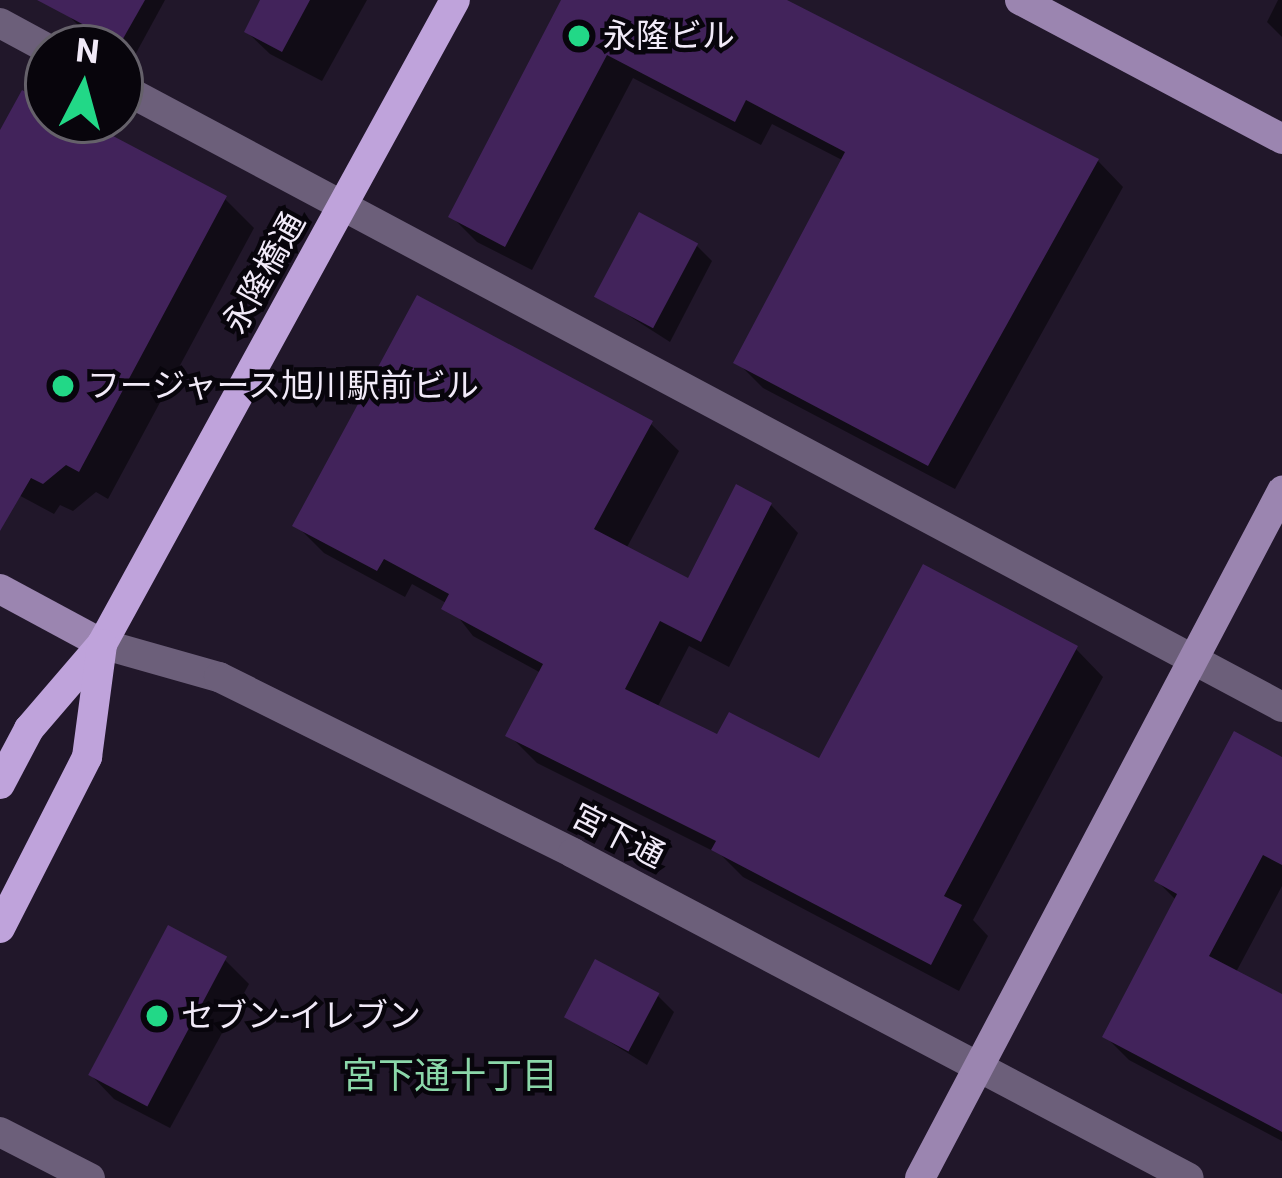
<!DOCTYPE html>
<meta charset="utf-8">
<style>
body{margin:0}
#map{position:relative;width:1282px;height:1178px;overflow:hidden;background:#21172a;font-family:Roboto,"Noto Sans JP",sans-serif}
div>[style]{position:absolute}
.shadow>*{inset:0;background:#0007}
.building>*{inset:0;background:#42235b;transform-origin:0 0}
.street>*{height:30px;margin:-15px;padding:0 15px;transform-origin:15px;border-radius:15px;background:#6c5f7a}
.secondary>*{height:30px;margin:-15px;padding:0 15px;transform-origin:15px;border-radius:15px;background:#9b85b0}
.primary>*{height:30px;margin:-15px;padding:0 15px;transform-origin:15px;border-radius:15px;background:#bfa3db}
.dots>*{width:33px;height:33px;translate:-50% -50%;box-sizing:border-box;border:6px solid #08050c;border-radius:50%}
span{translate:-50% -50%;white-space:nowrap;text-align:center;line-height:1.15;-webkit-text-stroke:9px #08050c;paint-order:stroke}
.poi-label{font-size:33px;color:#f1eaf8}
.left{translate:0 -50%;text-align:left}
.street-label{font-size:33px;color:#f1eaf8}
.neighbourhood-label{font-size:36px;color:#8bd7a9}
.north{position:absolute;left:24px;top:24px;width:120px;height:120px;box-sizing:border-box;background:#08050c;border:3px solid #65616a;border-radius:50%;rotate:6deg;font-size:33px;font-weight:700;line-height:48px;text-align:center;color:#f1eaf8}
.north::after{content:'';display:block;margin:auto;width:42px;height:54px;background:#22d887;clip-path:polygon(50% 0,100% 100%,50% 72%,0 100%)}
</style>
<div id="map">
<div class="shadow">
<i style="clip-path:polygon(72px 0,165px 0,135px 55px,79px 26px,65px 12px)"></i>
<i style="clip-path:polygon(264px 0,367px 0,322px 81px,270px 54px,247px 32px)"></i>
<i style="clip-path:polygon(564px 0,783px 0,1098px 161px,1123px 187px,955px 489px,763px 388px,737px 362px,844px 161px,772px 124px,761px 145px,633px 78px,532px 270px,477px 242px,452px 217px)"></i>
<i style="clip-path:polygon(1278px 0,1282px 0,1282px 37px,1267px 22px)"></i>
<i style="clip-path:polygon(48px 107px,48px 120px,73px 120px,225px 199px,254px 228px,108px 499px,96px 492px,73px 511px,60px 505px,54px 514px,0 485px,0 134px)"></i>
<i style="clip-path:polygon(696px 245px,712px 261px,670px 342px,598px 296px)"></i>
<i style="clip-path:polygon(651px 424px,679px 451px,626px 549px,690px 582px,771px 505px,798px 533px,729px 667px,689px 646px,657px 708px,719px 738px,820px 762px,1076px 649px,1103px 677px,973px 920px,988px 936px,959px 991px,743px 877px,721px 855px,537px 763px,509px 735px,541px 673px,473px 636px,448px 604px,412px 584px,405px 597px,324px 553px,296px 525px)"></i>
<i style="clip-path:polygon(1282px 760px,1282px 886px,1235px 974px,1282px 1000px,1282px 1141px,1129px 1060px,1106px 1037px,1177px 901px,1157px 881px)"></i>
<i style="clip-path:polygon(225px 960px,249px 984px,170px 1128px,114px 1099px,91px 1075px)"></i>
<i style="clip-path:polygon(658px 996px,674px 1012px,647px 1065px,568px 1016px)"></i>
</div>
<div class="building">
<i style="clip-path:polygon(37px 0,145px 0,120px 44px)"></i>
<i style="clip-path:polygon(260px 0,310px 0,282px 52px,244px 32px)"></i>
<i style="clip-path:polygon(561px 0,787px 0,1099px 159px,928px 466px,733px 363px,845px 152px,746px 100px,735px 122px,607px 55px,505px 247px,448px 217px)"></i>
<i style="clip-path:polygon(22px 90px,48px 104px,48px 120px,96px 127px,227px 196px,79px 472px,66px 465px,43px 484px,31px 478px,0 531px,0 130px)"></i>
<i style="left:639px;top:212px;width:67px;height:96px;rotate:28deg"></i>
<i style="clip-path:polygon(417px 295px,653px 421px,594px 529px,688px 578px,736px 484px,772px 503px,701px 642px,660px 621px,625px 689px,717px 734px,729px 712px,819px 758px,923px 564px,1078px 646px,944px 896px,962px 905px,931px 965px,711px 850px,716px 841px,505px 736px,543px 664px,441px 609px,449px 594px,384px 559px,377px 571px,292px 526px)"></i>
<i style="clip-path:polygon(1234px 731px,1282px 757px,1282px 865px,1263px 855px,1209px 956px,1282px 994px,1282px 1132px,1102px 1037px,1177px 894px,1154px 881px)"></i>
<i style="left:168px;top:925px;width:67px;height:170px;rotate:28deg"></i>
<i style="left:595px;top:959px;width:73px;height:66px;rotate:28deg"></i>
</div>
<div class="street">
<i style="left:0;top:23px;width:55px;rotate:28.4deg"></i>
<i style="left:120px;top:87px;width:1317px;rotate:28.08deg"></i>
<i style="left:102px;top:644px;width:122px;rotate:15.8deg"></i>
<i style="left:219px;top:677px;width:395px;rotate:26.4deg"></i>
<i style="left:573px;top:853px;width:696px;rotate:27.82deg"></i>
<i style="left:0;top:1132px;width:101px;rotate:27.1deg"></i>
</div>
<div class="secondary">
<i style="left:1020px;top:0;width:297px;rotate:27.9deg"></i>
<i style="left:0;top:589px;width:116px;rotate:28.3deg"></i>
<i style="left:920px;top:1178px;width:777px;rotate:-62.21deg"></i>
</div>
<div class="primary">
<i style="left:0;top:784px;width:62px;rotate:-62.2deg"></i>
<i style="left:29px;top:729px;width:112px;rotate:-49.3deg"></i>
<i style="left:102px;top:644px;width:734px;rotate:-61.27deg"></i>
<i style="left:0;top:928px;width:192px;rotate:-63deg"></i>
<i style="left:87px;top:757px;width:114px;rotate:-82.4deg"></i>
</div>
<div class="dots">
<i style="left:579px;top:36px;background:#22d887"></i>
<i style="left:63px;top:386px;background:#22d887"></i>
<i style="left:157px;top:1016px;background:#22d887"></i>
</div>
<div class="poi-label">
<span class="left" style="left:603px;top:36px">永隆ビル</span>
<span class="left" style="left:87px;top:386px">フージャース旭川駅前ビル</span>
<span class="left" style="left:181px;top:1016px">セブン-イレブン</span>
</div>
<div class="street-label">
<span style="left:264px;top:273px;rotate:-61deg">永隆橋通</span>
<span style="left:618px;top:836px;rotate:27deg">宮下通</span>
</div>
<div class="neighbourhood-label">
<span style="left:450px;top:1077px">宮下通十丁目</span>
</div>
<div class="north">N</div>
</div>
